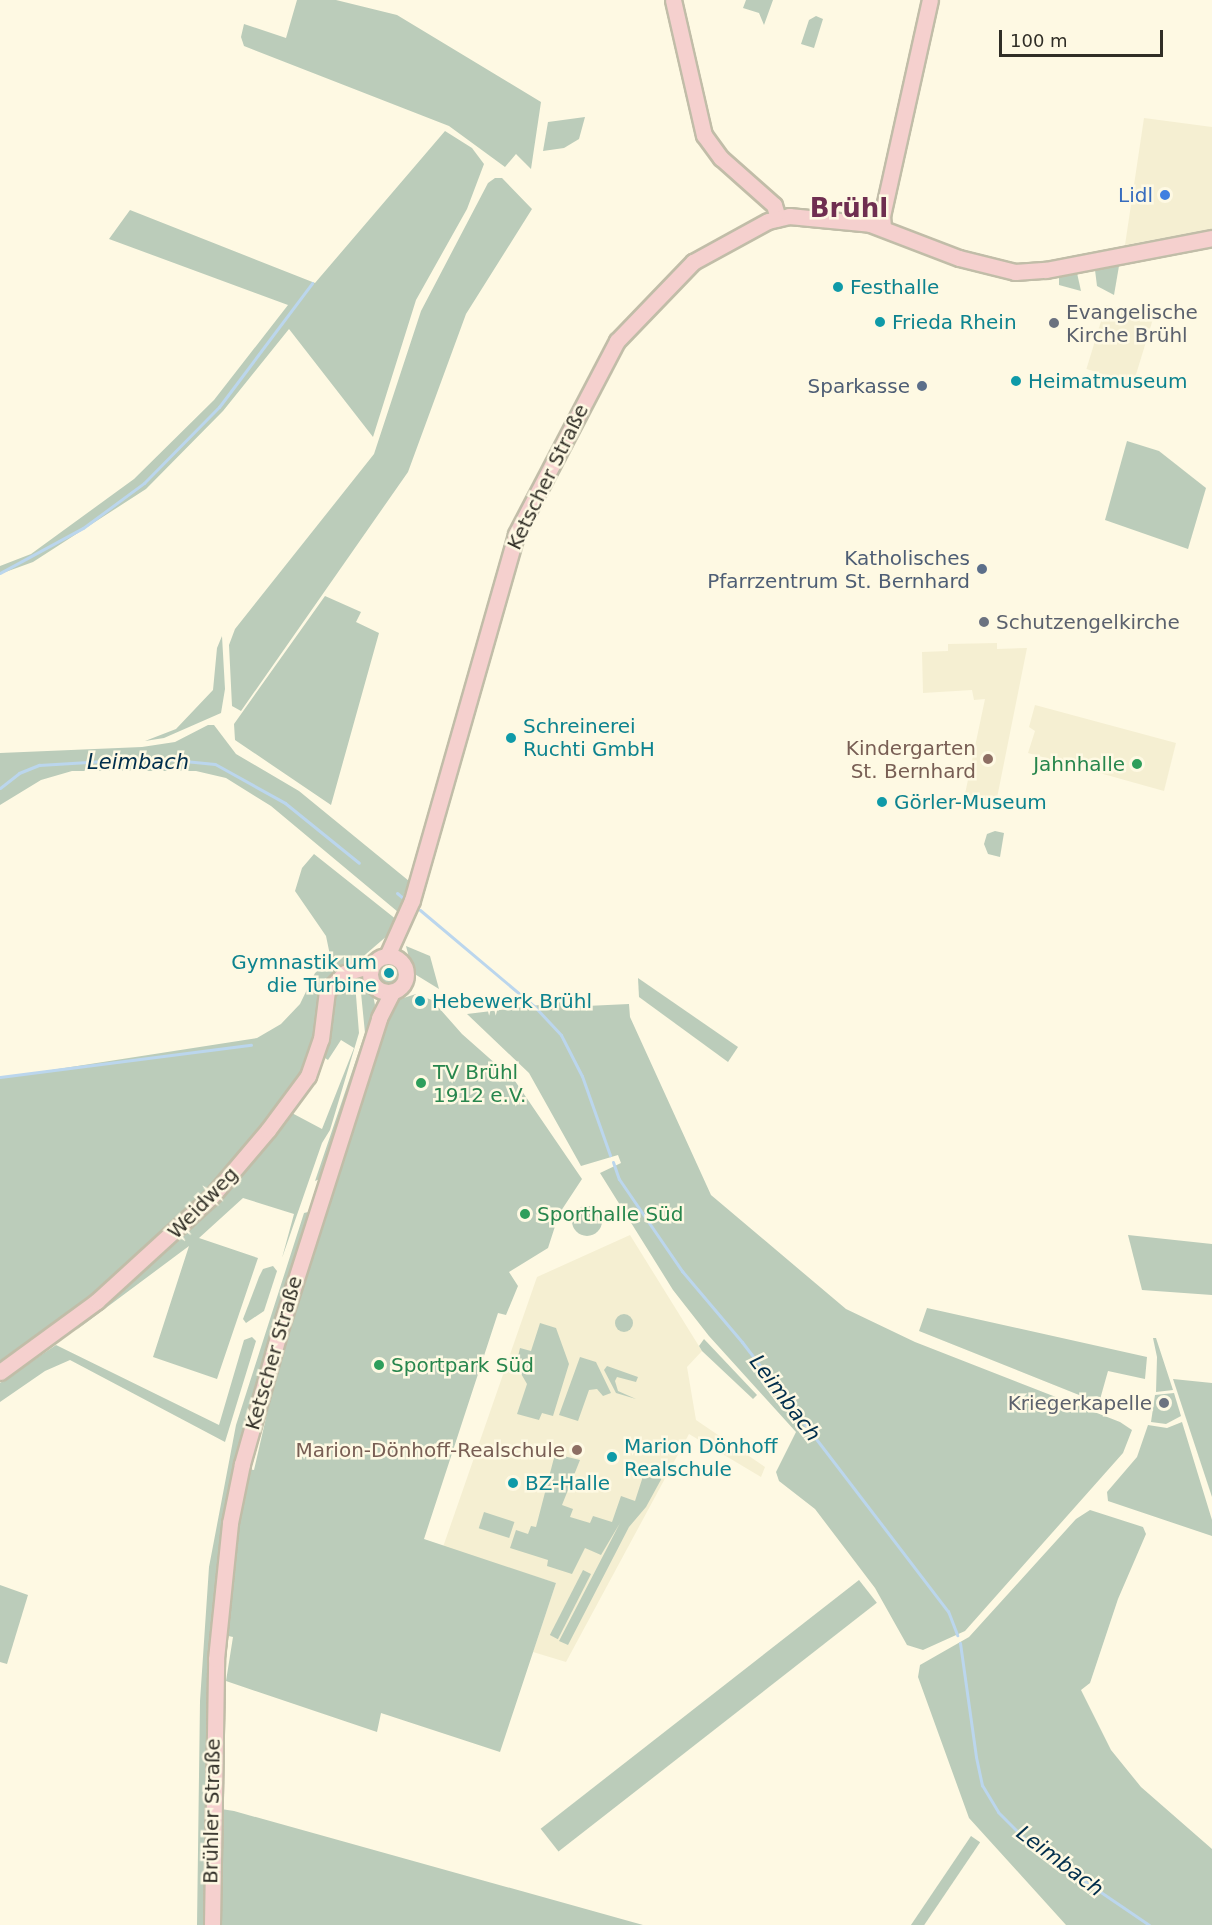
<!DOCTYPE html>
<meta charset="utf-8">
<style>
body{margin:0}
#map{position:relative;width:1212px;height:1925px;overflow:hidden;background:#fef9e3;font-family:"DejaVu Sans",sans-serif}
div>[style]{position:absolute}
.built>*{inset:0;background:#f5efd2;transform-origin:0 0}
.green>*{inset:0;background:#bbccba;transform-origin:0 0}
.round{border-radius:50%}
.stream>*{height:3px;margin:-1.5px;padding:0 1.5px;transform-origin:1.5px;border-radius:1.5px;background:#bbd6ed}
.roads{filter:drop-shadow(2px 0 #c1bda8) drop-shadow(-2px 0 #c1bda8) drop-shadow(0 2px #c1bda8) drop-shadow(0 -2px #c1bda8)}
.secondary>*{height:15px;margin:-7.5px;padding:0 7.5px;transform-origin:7.5px;border-radius:7.5px;background:#f5d0ce}
.secondary>.ring{margin:-7.5px;padding:0;box-sizing:content-box;background:none;border:15px solid #f5d0ce;border-radius:50%}
.dots>*{width:16px;height:16px;translate:-50% -50%;box-sizing:border-box;border:3px solid #fef9e3;border-radius:50%}
span{translate:-50% -50%;white-space:nowrap;text-align:center;line-height:1.15;-webkit-text-stroke:5px #fef9e3;paint-order:stroke}
.shop-label{font-size:20px;color:#366cbe}
.right{translate:-100% -50%;text-align:right}
.culture-label{font-size:20px;color:#0d838f}
.left{translate:0 -50%;text-align:left}
.worship-label{font-size:20px;color:#5b616d}
.service-label{font-size:20px;color:#4e5e75}
.street-label{font-size:20px;color:#302e26}
.education-label{font-size:20px;color:#785e54}
.leisure-label{font-size:20px;color:#27864d}
.water-label{font-size:21px;color:#002e4c;font-style:italic}
.district-label{font-size:26px;color:#6f2e50;font-weight:700}
.scale{position:absolute;left:999px;top:30px;width:164px;height:27px;box-sizing:border-box;border:3px solid #302e26;border-top:0;padding-left:8px;font-size:18px;line-height:21px;white-space:nowrap;color:#302e26;-webkit-text-stroke:4px #fef9e3;paint-order:stroke}
</style>
<div id="map">
<div class="built">
<i style="clip-path:polygon(1144px 118px,1212px 127px,1212px 229px,1125px 245px)"></i>
<i style="left:1106px;top:305px;width:49px;height:67px;rotate:17deg"></i>
<i style="clip-path:polygon(997px 643px,997px 649px,1027px 648px,996px 803px,965px 794px,985px 699px,974px 700px,972px 690px,923px 693px,922px 652px,948px 651px,948px 644px)"></i>
<i style="clip-path:polygon(1035px 705px,1176px 743px,1164px 791px,1028px 753px,1035px 731px,1029px 727px)"></i>
<i style="clip-path:polygon(630px 1235px,702px 1351px,687px 1367px,696px 1420px,765px 1467px,761px 1477px,689px 1434px,566px 1662px,533px 1652px,556px 1583px,443px 1547px,537px 1277px)"></i>
</div>
<div class="green">
<i style="clip-path:polygon(297px 0,336px 0,397px 15px,541px 102px,531px 169px,516px 154px,505px 167px,449px 126px,244px 46px,241px 37px,244px 24px,286px 38px)"></i>
<i style="clip-path:polygon(746px 0,773px 0,764px 25px,759px 13px,743px 8px)"></i>
<i style="clip-path:polygon(816px 16px,823px 19px,814px 48px,801px 44px,809px 20px)"></i>
<i style="clip-path:polygon(585px 117px,579px 139px,564px 148px,543px 151px,548px 122px)"></i>
<i style="clip-path:polygon(445px 131px,472px 148px,484px 164px,467px 209px,416px 300px,373px 437px,289px 329px,223px 411px,146px 489px,33px 562px,0 574px,0 566px,31px 554px,134px 479px,214px 400px,288px 305px,109px 239px,130px 210px,315px 283px)"></i>
<i style="clip-path:polygon(495px 178px,502px 178px,532px 209px,466px 314px,408px 472px,241px 711px,232px 706px,229px 645px,235px 629px,374px 454px,421px 311px,488px 183px)"></i>
<i style="clip-path:polygon(1119px 266px,1114px 295px,1097px 286px,1095px 270px)"></i>
<i style="clip-path:polygon(1077px 273px,1081px 291px,1059px 285px,1059px 277px)"></i>
<i style="clip-path:polygon(1127px 441px,1159px 451px,1206px 488px,1188px 549px,1105px 520px)"></i>
<i style="clip-path:polygon(325px 596px,361px 612px,356px 622px,379px 633px,331px 805px,235px 740px,234px 724px)"></i>
<i style="clip-path:polygon(222px 636px,225px 689px,221px 713px,164px 738px,145px 741px,176px 729px,213px 690px,217px 648px)"></i>
<i style="clip-path:polygon(208px 725px,214px 725px,236px 754px,299px 791px,409px 881px,398px 912px,271px 806px,226px 778px,196px 771px,72px 771px,41px 780px,0 805px,0 753px,142px 747px,175px 742px)"></i>
<i style="clip-path:polygon(995px 831px,1004px 833px,1000px 857px,988px 854px,984px 844px,987px 834px)"></i>
<i style="clip-path:polygon(314px 854px,397px 920px,388px 935px,351px 967px,330px 976px,320px 989px,316px 1028px,306px 1066px,226px 1173px,96px 1295px,0 1366px,0 1078px,257px 1038px,281px 1024px,300px 1004px,315px 973px,331px 960px,326px 936px,295px 891px,302px 868px)"></i>
<i style="clip-path:polygon(406px 946px,430px 956px,439px 989px,413px 973px)"></i>
<i class="round" style="left:379px;top:965px;width:18px;height:18px"></i>
<i style="clip-path:polygon(638px 978px,738px 1047px,728px 1062px,639px 997px)"></i>
<i style="clip-path:polygon(355px 983px,359px 1033px,330px 1130px,322px 1143px,282px 1258px,294px 1214px,243px 1198px,199px 1238px,258px 1258px,217px 1379px,153px 1357px,189px 1246px,75px 1331px,167px 1251px,229px 1189px,290px 1112px,322px 1129px,354px 1048px,341px 1040px,328px 1060px,322px 1056px,332px 995px,342px 986px)"></i>
<i style="clip-path:polygon(360px 983px,372px 990px,375px 1005px,322px 1178px,315px 1181px,365px 1033px)"></i>
<i style="clip-path:polygon(416px 994px,432px 1000px,462px 1034px,515px 1081px,582px 1179px,559px 1214px,548px 1248px,509px 1272px,518px 1286px,506px 1315px,498px 1313px,424px 1539px,556px 1583px,500px 1752px,381px 1713px,377px 1732px,226px 1681px,233px 1637px,224px 1635px,231px 1556px,247px 1469px,254px 1470px,274px 1383px,271px 1381px,384px 1025px,394px 1001px)"></i>
<i style="clip-path:polygon(563px 1002px,565px 1007px,629px 1004px,630px 1017px,711px 1195px,846px 1309px,915px 1342px,1120px 1422px,1132px 1430px,1123px 1453px,965px 1631px,923px 1650px,907px 1645px,875px 1588px,815px 1509px,779px 1481px,776px 1472px,796px 1432px,709px 1336px,673px 1290px,600px 1173px,621px 1163px,618px 1155px,581px 1166px,529px 1073px,467px 1014px)"></i>
<i class="round" style="left:572px;top:1206px;width:30px;height:30px"></i>
<i style="clip-path:polygon(308px 1212px,231px 1485px,206px 1925px,197px 1925px,200px 1701px,209px 1567px,236px 1425px,304px 1213px)"></i>
<i style="clip-path:polygon(1128px 1235px,1212px 1244px,1212px 1295px,1142px 1290px)"></i>
<i style="clip-path:polygon(273px 1266px,277px 1271px,264px 1311px,246px 1323px,243px 1319px,259px 1277px,263px 1269px)"></i>
<i style="clip-path:polygon(927px 1308px,1147px 1357px,1145px 1379px,1108px 1371px,1099px 1403px,919px 1331px)"></i>
<i class="round" style="left:615px;top:1314px;width:18px;height:18px"></i>
<i style="clip-path:polygon(540px 1323px,556px 1328px,569px 1364px,553px 1416px,542px 1413px,539px 1420px,517px 1414px,527px 1384px,516px 1365px,520px 1348px,531px 1351px)"></i>
<i style="clip-path:polygon(252px 1337px,256px 1341px,225px 1442px,70px 1360px,45px 1371px,0 1402px,0 1383px,56px 1345px,219px 1425px,244px 1340px)"></i>
<i style="clip-path:polygon(1153px 1338px,1156px 1338px,1173px 1390px,1156px 1392px,1157px 1357px)"></i>
<i style="clip-path:polygon(704px 1339px,757px 1395px,753px 1399px,702px 1351px,699px 1346px)"></i>
<i style="clip-path:polygon(580px 1357px,596px 1362px,611px 1393px,603px 1396px,597px 1389px,589px 1390px,578px 1421px,559px 1415px)"></i>
<i style="clip-path:polygon(607px 1366px,638px 1377px,636px 1382px,617px 1377px,615px 1381px,618px 1391px,636px 1399px,616px 1393px,604px 1370px)"></i>
<i style="clip-path:polygon(1173px 1379px,1212px 1383px,1212px 1497px)"></i>
<i style="clip-path:polygon(1174px 1393px,1181px 1416px,1166px 1424px,1151px 1422px,1155px 1395px)"></i>
<i style="clip-path:polygon(1182px 1422px,1212px 1520px,1212px 1536px,1108px 1501px,1107px 1492px,1137px 1457px,1148px 1425px,1167px 1428px)"></i>
<i style="clip-path:polygon(555px 1454px,580px 1460px,562px 1505px,573px 1509px,570px 1517px,590px 1523px,593px 1516px,612px 1522px,621px 1496px,635px 1501px,645px 1470px,663px 1476px,646px 1507px,629px 1527px,568px 1645px,559px 1641px,620px 1523px,601px 1555px,585px 1548px,572px 1574px,547px 1566px,548px 1560px,510px 1548px,516px 1530px,528px 1534px,531px 1526px,536px 1527px)"></i>
<i style="clip-path:polygon(1090px 1510px,1143px 1527px,1146px 1534px,1118px 1599px,1090px 1683px,1081px 1690px,1111px 1750px,1141px 1787px,1212px 1849px,1212px 1925px,1066px 1925px,969px 1818px,918px 1677px,920px 1665px,969px 1637px,1076px 1519px)"></i>
<i style="left:484px;top:1512px;width:32px;height:17px;rotate:18deg"></i>
<i style="left:583px;top:1570px;width:9px;height:73px;rotate:27deg"></i>
<i style="left:859px;top:1580px;width:29px;height:404px;rotate:52deg"></i>
<i style="clip-path:polygon(0 1585px,28px 1595px,7px 1664px,0 1662px)"></i>
<i style="clip-path:polygon(221px 1809px,234px 1811px,643px 1925px,220px 1925px)"></i>
<i style="left:971px;top:1836px;width:11px;height:108px;rotate:34deg"></i>
</div>
<div class="stream">
<i style="left:0;top:573px;width:94px;rotate:-28.5deg"></i>
<i style="left:83px;top:528px;width:76px;rotate:-36.4deg"></i>
<i style="left:144px;top:483px;width:107px;rotate:-45.4deg"></i>
<i style="left:219px;top:407px;width:155px;rotate:-53.1deg"></i>
<i style="left:0;top:788px;width:24px;rotate:-38deg"></i>
<i style="left:19px;top:773px;width:22px;rotate:-22deg"></i>
<i style="left:39px;top:765px;width:115px;rotate:-3.5deg"></i>
<i style="left:154px;top:758px;width:61px;rotate:5.6deg"></i>
<i style="left:215px;top:764px;width:80px;rotate:29.1deg"></i>
<i style="left:285px;top:803px;width:95px;rotate:39deg"></i>
<i style="left:397px;top:893px;width:8px;rotate:40deg"></i>
<i style="left:420px;top:910px;width:150px;rotate:40.1deg"></i>
<i style="left:535px;top:1007px;width:38px;rotate:47deg"></i>
<i style="left:561px;top:1035px;width:46px;rotate:62.9deg"></i>
<i style="left:582px;top:1076px;width:84px;rotate:70.5deg"></i>
<i style="left:0;top:1077px;width:253px;rotate:-7.3deg"></i>
<i style="left:613px;top:1162px;width:18px;rotate:71deg"></i>
<i style="left:619px;top:1179px;width:112px;rotate:55.6deg"></i>
<i style="left:682px;top:1271px;width:93px;rotate:49.8deg"></i>
<i style="left:742px;top:1342px;width:339px;rotate:52.6deg"></i>
<i style="left:948px;top:1611px;width:26px;rotate:69deg"></i>
<i style="left:960px;top:1643px;width:115px;rotate:82deg"></i>
<i style="left:976px;top:1757px;width:29px;rotate:78deg"></i>
<i style="left:982px;top:1785px;width:31px;rotate:59deg"></i>
<i style="left:998px;top:1812px;width:45px;rotate:45deg"></i>
<i style="left:1030px;top:1844px;width:144px;rotate:34.2deg"></i>
</div>
<div class="roads">
<div class="secondary">
<i style="left:673px;top:0;width:139px;rotate:77.1deg"></i>
<i style="left:704px;top:135px;width:29px;rotate:54deg"></i>
<i style="left:721px;top:158px;width:71px;rotate:41.6deg"></i>
<i style="left:774px;top:205px;width:14px;rotate:73deg"></i>
<i style="left:883px;top:227px;width:11px;rotate:-95deg"></i>
<i style="left:882px;top:216px;width:221px;rotate:-77.5deg"></i>
<i class="ring" style="left:370px;top:956px;width:21px;height:21px"></i>
<i style="left:387px;top:956px;width:61px;rotate:-65.9deg"></i>
<i style="left:412px;top:900px;width:380px;rotate:-74.1deg"></i>
<i style="left:516px;top:534px;width:218px;rotate:-62.4deg"></i>
<i style="left:617px;top:341px;width:110px;rotate:-46.1deg"></i>
<i style="left:693px;top:262px;width:85px;rotate:-28.7deg"></i>
<i style="left:768px;top:221px;width:22px;rotate:-13deg"></i>
<i style="left:789px;top:216px;width:81px;rotate:5.6deg"></i>
<i style="left:870px;top:224px;width:95px;rotate:20.9deg"></i>
<i style="left:959px;top:258px;width:58px;rotate:14deg"></i>
<i style="left:1015px;top:272px;width:31px;rotate:-4deg"></i>
<i style="left:1046px;top:270px;width:169px;rotate:-10.9deg"></i>
<i style="left:0;top:1372px;width:120px;rotate:-36.2deg"></i>
<i style="left:97px;top:1301px;width:156px;rotate:-42.4deg"></i>
<i style="left:212px;top:1196px;width:87px;rotate:-49.7deg"></i>
<i style="left:268px;top:1130px;width:67px;rotate:-53.5deg"></i>
<i style="left:308px;top:1076px;width:39px;rotate:-71deg"></i>
<i style="left:321px;top:1039px;width:48px;rotate:-82.9deg"></i>
<i style="left:327px;top:991px;width:25px;rotate:-45deg"></i>
<i style="left:345px;top:973px;width:28px;rotate:-17deg"></i>
<i style="left:212px;top:1925px;width:266px;rotate:-89.1deg"></i>
<i style="left:216px;top:1659px;width:137px;rotate:-84.1deg"></i>
<i style="left:230px;top:1523px;width:60px;rotate:-78.5deg"></i>
<i style="left:242px;top:1464px;width:143px;rotate:-74.2deg"></i>
<i style="left:281px;top:1326px;width:323px;rotate:-72.3deg"></i>
<i style="left:379px;top:1018px;width:29px;rotate:-63deg"></i>
</div>
</div>
<div class="dots">
<i style="left:1165px;top:195px;background:#3f7fe0"></i>
<i style="left:838px;top:287px;background:#0f9aa8"></i>
<i style="left:880px;top:322px;background:#0f9aa8"></i>
<i style="left:1054px;top:323px;background:#6b7280"></i>
<i style="left:1016px;top:381px;background:#0f9aa8"></i>
<i style="left:922px;top:386px;background:#5c6f8a"></i>
<i style="left:982px;top:569px;background:#5c6f8a"></i>
<i style="left:984px;top:622px;background:#6b7280"></i>
<i style="left:511px;top:738px;background:#0f9aa8"></i>
<i style="left:988px;top:759px;background:#8d6e63"></i>
<i style="left:1137px;top:764px;background:#2e9e5b"></i>
<i style="left:882px;top:802px;background:#0f9aa8"></i>
<i style="left:389px;top:973px;background:#0f9aa8"></i>
<i style="left:420px;top:1001px;background:#0f9aa8"></i>
<i style="left:421px;top:1083px;background:#2e9e5b"></i>
<i style="left:525px;top:1214px;background:#2e9e5b"></i>
<i style="left:379px;top:1365px;background:#2e9e5b"></i>
<i style="left:1164px;top:1403px;background:#6b7280"></i>
<i style="left:577px;top:1450px;background:#8d6e63"></i>
<i style="left:612px;top:1457px;background:#0f9aa8"></i>
<i style="left:513px;top:1483px;background:#0f9aa8"></i>
</div>
<div class="shop-label">
<span class="right" style="left:1153px;top:195px">Lidl</span>
</div>
<div class="culture-label">
<span class="left" style="left:850px;top:287px">Festhalle</span>
<span class="left" style="left:892px;top:322px">Frieda Rhein</span>
<span class="left" style="left:1028px;top:381px">Heimatmuseum</span>
<span class="left" style="left:523px;top:738px">Schreinerei<br>Ruchti GmbH</span>
<span class="left" style="left:894px;top:802px">Görler-Museum</span>
<span class="right" style="left:377px;top:974px">Gymnastik um<br>die Turbine</span>
<span class="left" style="left:432px;top:1001px">Hebewerk Brühl</span>
<span class="left" style="left:624px;top:1458px">Marion Dönhoff<br>Realschule</span>
<span class="left" style="left:525px;top:1483px">BZ-Halle</span>
</div>
<div class="worship-label">
<span class="left" style="left:1066px;top:324px">Evangelische<br>Kirche Brühl</span>
<span class="left" style="left:996px;top:622px">Schutzengelkirche</span>
<span class="right" style="left:1152px;top:1403px">Kriegerkapelle</span>
</div>
<div class="service-label">
<span class="right" style="left:910px;top:386px">Sparkasse</span>
<span class="right" style="left:970px;top:570px">Katholisches<br>Pfarrzentrum St. Bernhard</span>
</div>
<div class="street-label">
<span style="left:548px;top:477px;rotate:-64deg">Ketscher Straße</span>
<span style="left:203px;top:1203px;rotate:-46deg">Weidweg</span>
<span style="left:274px;top:1353px;rotate:-74deg">Ketscher Straße</span>
<span style="left:212px;top:1811px;rotate:-89deg">Brühler Straße</span>
</div>
<div class="education-label">
<span class="right" style="left:976px;top:760px">Kindergarten<br>St. Bernhard</span>
<span class="right" style="left:565px;top:1450px">Marion-Dönhoff-Realschule</span>
</div>
<div class="leisure-label">
<span class="right" style="left:1125px;top:764px">Jahnhalle</span>
<span class="left" style="left:433px;top:1084px">TV Brühl<br>1912 e.V.</span>
<span class="left" style="left:537px;top:1214px">Sporthalle Süd</span>
<span class="left" style="left:391px;top:1365px">Sportpark Süd</span>
</div>
<div class="water-label">
<span style="left:138px;top:762px">Leimbach</span>
<span style="left:785px;top:1398px;rotate:53deg">Leimbach</span>
<span style="left:1060px;top:1861px;rotate:37deg">Leimbach</span>
</div>
<div class="district-label">
<span style="left:849px;top:209px">Brühl</span>
</div>
<div class="scale">100 m</div>
</div>
